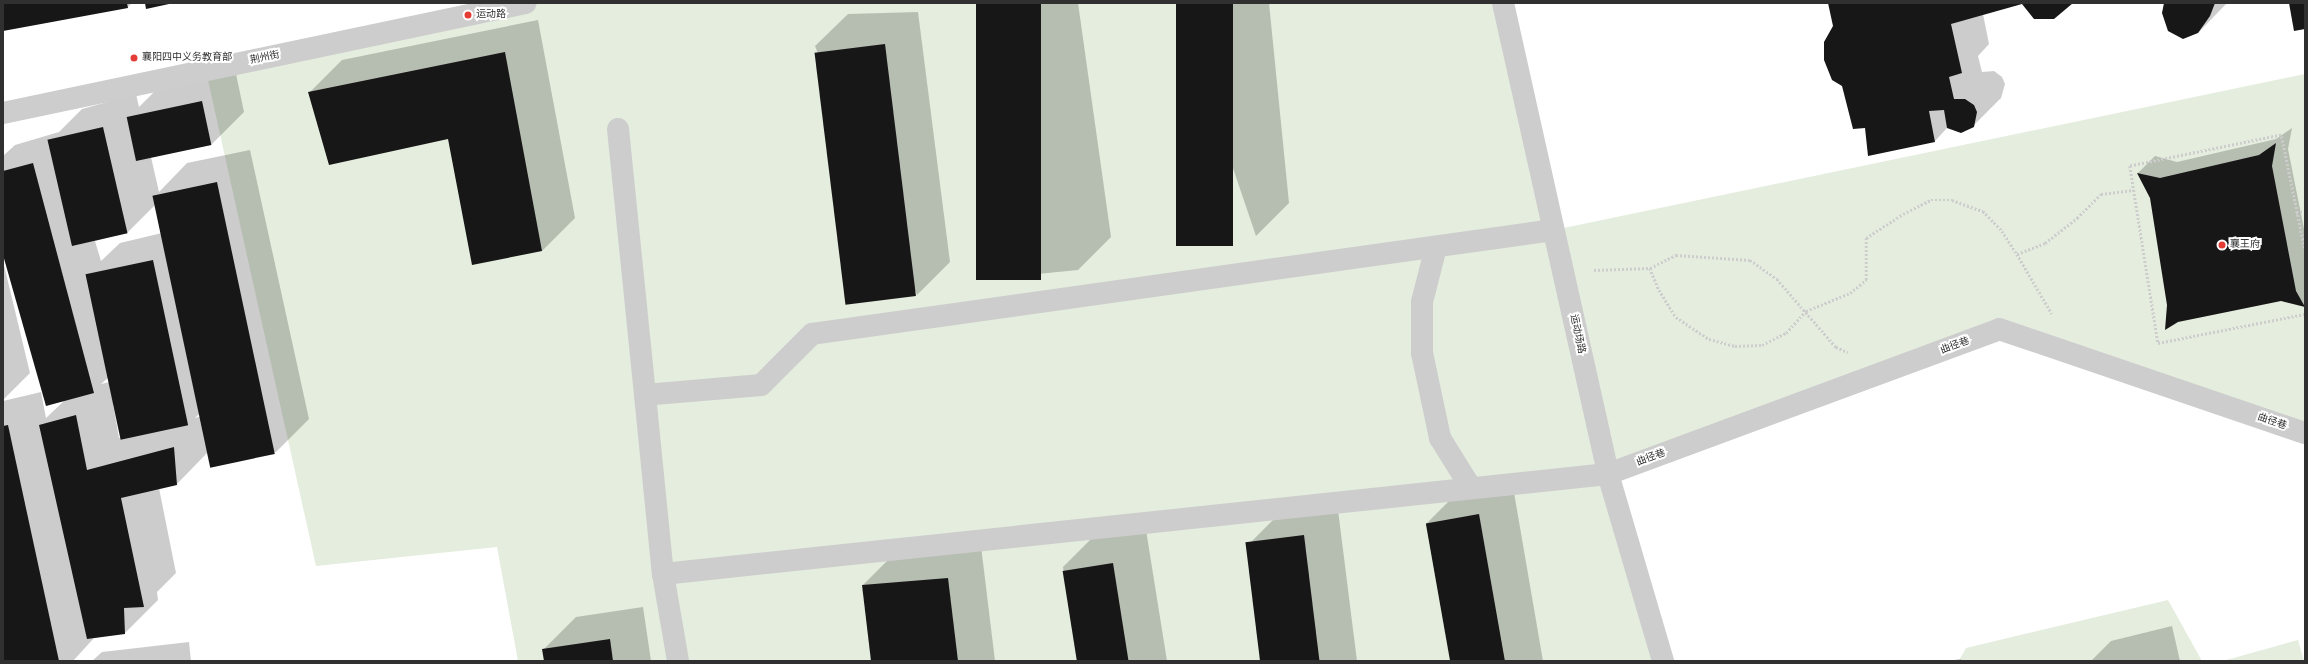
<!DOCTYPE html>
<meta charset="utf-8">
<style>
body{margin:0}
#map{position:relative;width:2308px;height:664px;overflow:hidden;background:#fff;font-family:"Nunito Sans","Noto Sans SC",sans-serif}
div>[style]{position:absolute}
.green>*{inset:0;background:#e4edde}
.shadow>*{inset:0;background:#0003}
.building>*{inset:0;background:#171717;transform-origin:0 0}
.path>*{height:2.5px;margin-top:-1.25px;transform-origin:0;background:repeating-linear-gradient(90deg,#cdcdcd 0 2px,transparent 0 4px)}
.minor>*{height:22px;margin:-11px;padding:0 11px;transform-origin:11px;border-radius:11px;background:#cdcdcd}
.dots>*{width:11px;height:11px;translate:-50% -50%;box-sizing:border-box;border:2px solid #fff;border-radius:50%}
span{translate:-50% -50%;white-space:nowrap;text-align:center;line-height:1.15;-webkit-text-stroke:4px #fff;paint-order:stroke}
.poi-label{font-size:10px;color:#303030}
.left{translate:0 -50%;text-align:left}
.street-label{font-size:10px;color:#303030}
.frame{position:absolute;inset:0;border:4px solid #303030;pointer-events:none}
</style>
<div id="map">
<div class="green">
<i style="clip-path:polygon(526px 3px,1503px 3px,1554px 230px,2305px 74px,2305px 433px,1999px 329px,1608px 474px,1662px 661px,518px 661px,497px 547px,316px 566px,206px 71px)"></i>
<i style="clip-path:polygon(2168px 600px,2202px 661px,1959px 661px,1966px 648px)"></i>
<i style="clip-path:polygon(2298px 640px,2304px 661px,2223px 661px)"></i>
</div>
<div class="shadow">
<i style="clip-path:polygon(3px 3px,132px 3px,128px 7px,3px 30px)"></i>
<i style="clip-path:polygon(977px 3px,1078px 3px,1111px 237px,1078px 270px,1017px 276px)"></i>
<i style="clip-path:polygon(1177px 3px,1269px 3px,1289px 203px,1256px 236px)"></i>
<i style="clip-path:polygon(1829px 3px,2022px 3px,1983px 14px,1989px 44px,1978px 56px,1982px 72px,1994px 71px,2002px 77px,2005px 84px,2001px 98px,1973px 126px,1948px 127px,1935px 141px,1866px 127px)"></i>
<i style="clip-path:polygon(2165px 3px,2227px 3px,2198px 33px)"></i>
<i style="clip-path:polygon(918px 12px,950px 262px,917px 295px,815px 46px,848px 14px)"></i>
<i style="clip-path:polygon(538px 20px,575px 218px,542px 251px,448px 137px,309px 93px,342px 60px)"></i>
<i style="clip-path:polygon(evenodd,235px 69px,244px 112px,211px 145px,151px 157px,159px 192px,187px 163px,250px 150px,309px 419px,276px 452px,209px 451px,177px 484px,159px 488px,176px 573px,157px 592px,158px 600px,125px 633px,94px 638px,73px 661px,3px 661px,3px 401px,41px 392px,46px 418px,65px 400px,3px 252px,3px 156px,15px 145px,59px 132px,82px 109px,136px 94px,139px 107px,161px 85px,235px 69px,156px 204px,162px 233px,120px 243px,101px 261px,95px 241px,128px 232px,156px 204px,235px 69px,109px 377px,110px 382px,101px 384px,109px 377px,235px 69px,115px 403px,122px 437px,119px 438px,113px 404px,115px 403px,235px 69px,201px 412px,202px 416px,195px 418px,201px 412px)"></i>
<i style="clip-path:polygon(2292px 128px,2288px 149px,2305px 234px,2305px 306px,2281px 300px,2168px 304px,2151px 198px,2138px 173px,2155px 156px,2177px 162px,2276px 139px)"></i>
<i style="clip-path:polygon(3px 261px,30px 373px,3px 400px)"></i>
<i style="clip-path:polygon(1512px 481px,1543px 661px,1451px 661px,1427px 523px,1460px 490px)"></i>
<i style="clip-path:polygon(1337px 502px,1357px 661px,1262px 661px,1247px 546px,1280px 513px)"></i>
<i style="clip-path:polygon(1146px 530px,1167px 661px,1077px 661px,1063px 567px,1096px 534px)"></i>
<i style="clip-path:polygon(981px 546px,995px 661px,872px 661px,863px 585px,896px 552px)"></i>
<i style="clip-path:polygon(643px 607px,651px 661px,545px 661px,543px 650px,576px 617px)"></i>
<i style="clip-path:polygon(2172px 626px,2180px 661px,2091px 661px,2111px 641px)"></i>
<i style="clip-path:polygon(189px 642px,191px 661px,92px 661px,102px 652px)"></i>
<i style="clip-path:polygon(1960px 659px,1964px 661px,1949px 661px)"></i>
</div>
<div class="building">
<i style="clip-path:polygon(3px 3px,127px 3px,128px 8px,3px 31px)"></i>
<i style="clip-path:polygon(145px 3px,169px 3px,169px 4px,146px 9px)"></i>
<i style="left:976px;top:3px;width:65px;height:277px"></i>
<i style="left:1176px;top:3px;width:57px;height:243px"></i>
<i style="clip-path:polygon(1828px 3px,2073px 3px,2054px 19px,2034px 19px,2022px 4px,1951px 24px,1962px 73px,1949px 77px,1954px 99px,1965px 99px,1974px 105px,1977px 112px,1974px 127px,1961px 133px,1947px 128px,1944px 110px,1929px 111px,1935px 142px,1868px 156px,1865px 128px,1853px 129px,1842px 86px,1832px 80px,1824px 60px,1824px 42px,1833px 26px)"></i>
<i style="clip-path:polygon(2164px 3px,2215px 3px,2210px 16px,2198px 33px,2183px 39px,2168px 31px,2162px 13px)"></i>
<i style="clip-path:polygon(2289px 3px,2305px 3px,2305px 29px,2294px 31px)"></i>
<i style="left:885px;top:44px;width:254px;height:71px;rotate:83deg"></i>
<i style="clip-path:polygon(505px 52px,542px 251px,472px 265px,448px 139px,329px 165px,308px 92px)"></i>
<i style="left:202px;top:101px;width:45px;height:77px;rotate:78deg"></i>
<i style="left:103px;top:127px;width:109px;height:57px;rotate:77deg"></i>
<i style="clip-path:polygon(2276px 143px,2272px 166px,2296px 291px,2305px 307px,2281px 301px,2178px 322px,2165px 330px,2167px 305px,2150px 198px,2137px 173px,2160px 178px,2259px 155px)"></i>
<i style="clip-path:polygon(33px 163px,94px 393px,46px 406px,3px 255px,3px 171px)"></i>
<i style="left:217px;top:182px;width:278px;height:66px;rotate:78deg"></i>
<i style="left:153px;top:260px;width:169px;height:69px;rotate:78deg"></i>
<i style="clip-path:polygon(76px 415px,87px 470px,174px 447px,177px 485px,121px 498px,144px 607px,124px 608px,125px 634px,87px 639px,39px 425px)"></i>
<i style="clip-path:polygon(8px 425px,59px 661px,3px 661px,3px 426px)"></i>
<i style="left:1479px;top:514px;width:149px;height:54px;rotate:80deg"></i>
<i style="left:1304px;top:535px;width:127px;height:59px;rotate:83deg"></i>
<i style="left:1113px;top:563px;width:99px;height:51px;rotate:81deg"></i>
<i style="clip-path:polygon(948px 578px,958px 661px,871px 661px,862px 585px)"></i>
<i style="clip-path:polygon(610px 639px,613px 661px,544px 661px,542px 649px)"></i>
</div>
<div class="path">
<i style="left:2296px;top:213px;width:9px;rotate:-13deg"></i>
<i style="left:2305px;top:252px;width:119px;rotate:-101.6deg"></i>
<i style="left:2281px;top:135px;width:154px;rotate:168.4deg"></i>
<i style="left:2130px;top:166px;width:179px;rotate:81deg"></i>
<i style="left:2158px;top:343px;width:150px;rotate:-11.2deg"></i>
<i style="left:2017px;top:254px;width:69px;rotate:59.7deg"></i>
<i style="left:1650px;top:268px;width:29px;rotate:-27deg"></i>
<i style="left:1676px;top:255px;width:74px;rotate:3.9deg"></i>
<i style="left:1750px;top:260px;width:33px;rotate:35deg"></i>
<i style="left:1777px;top:279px;width:90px;rotate:49.1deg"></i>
<i style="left:1836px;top:347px;width:13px;rotate:23deg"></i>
<i style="left:1594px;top:270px;width:56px;rotate:-2deg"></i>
<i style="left:1650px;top:268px;width:24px;rotate:68deg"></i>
<i style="left:1659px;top:290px;width:32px;rotate:58deg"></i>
<i style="left:1676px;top:317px;width:40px;rotate:34deg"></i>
<i style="left:1709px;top:339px;width:27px;rotate:15deg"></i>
<i style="left:1735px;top:346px;width:27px;rotate:-2deg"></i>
<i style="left:1762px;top:345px;width:27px;rotate:-27deg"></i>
<i style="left:1786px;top:333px;width:30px;rotate:-48deg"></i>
<i style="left:1806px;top:311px;width:48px;rotate:-22.2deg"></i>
<i style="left:1850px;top:293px;width:21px;rotate:-39deg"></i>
<i style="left:1866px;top:280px;width:42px;rotate:-90deg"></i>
<i style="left:1866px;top:238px;width:44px;rotate:-33deg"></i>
<i style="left:1903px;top:214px;width:31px;rotate:-27deg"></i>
<i style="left:1931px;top:200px;width:21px"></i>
<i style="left:1952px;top:200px;width:33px;rotate:20deg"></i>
<i style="left:1983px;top:211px;width:28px;rotate:46deg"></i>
<i style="left:2002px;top:231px;width:27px;rotate:57deg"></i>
<i style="left:2017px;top:254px;width:30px;rotate:-21deg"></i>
<i style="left:2045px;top:243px;width:41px;rotate:-38deg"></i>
<i style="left:2077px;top:218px;width:34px;rotate:-45deg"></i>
<i style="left:2101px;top:194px;width:33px;rotate:-7deg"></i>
</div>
<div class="minor">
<i style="left:1503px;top:3px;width:483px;rotate:77.4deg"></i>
<i style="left:1608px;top:474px;width:195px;rotate:73.6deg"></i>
<i style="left:3px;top:113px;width:534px;rotate:-11.88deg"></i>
<i style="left:618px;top:129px;width:267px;rotate:84.2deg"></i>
<i style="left:1553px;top:230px;width:748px;rotate:172.01deg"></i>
<i style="left:812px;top:334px;width:72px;rotate:135deg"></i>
<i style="left:761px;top:385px;width:116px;rotate:175.1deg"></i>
<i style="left:645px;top:395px;width:180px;rotate:84.3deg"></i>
<i style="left:663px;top:574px;width:950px;rotate:-6.04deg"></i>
<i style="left:1608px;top:474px;width:417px;rotate:-20.3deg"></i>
<i style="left:1999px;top:329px;width:323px;rotate:18.8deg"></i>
<i style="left:1436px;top:247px;width:57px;rotate:104.3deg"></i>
<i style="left:1422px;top:302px;width:51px;rotate:90deg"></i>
<i style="left:1422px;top:353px;width:87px;rotate:78deg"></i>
<i style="left:1440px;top:438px;width:59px;rotate:58.2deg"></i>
<i style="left:663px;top:574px;width:88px;rotate:80.2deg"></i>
</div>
<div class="dots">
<i style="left:468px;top:15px;background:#e43d35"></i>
<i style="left:134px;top:58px;background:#e43d35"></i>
<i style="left:2222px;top:245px;background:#e43d35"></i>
</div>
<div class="poi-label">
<span class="left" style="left:476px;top:15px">运动路</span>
<span class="left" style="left:142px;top:58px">襄阳四中义务教育部</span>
<span class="left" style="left:2230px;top:245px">襄王府</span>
</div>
<div class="street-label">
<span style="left:265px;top:58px;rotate:-12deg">荆州街</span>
<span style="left:1577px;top:334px;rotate:78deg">运动场路</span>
<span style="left:1955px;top:346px;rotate:-20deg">曲径巷</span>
<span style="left:2272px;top:422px;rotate:19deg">曲径巷</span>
<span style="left:1651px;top:458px;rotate:-20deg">曲径巷</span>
</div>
<div class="frame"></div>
</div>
